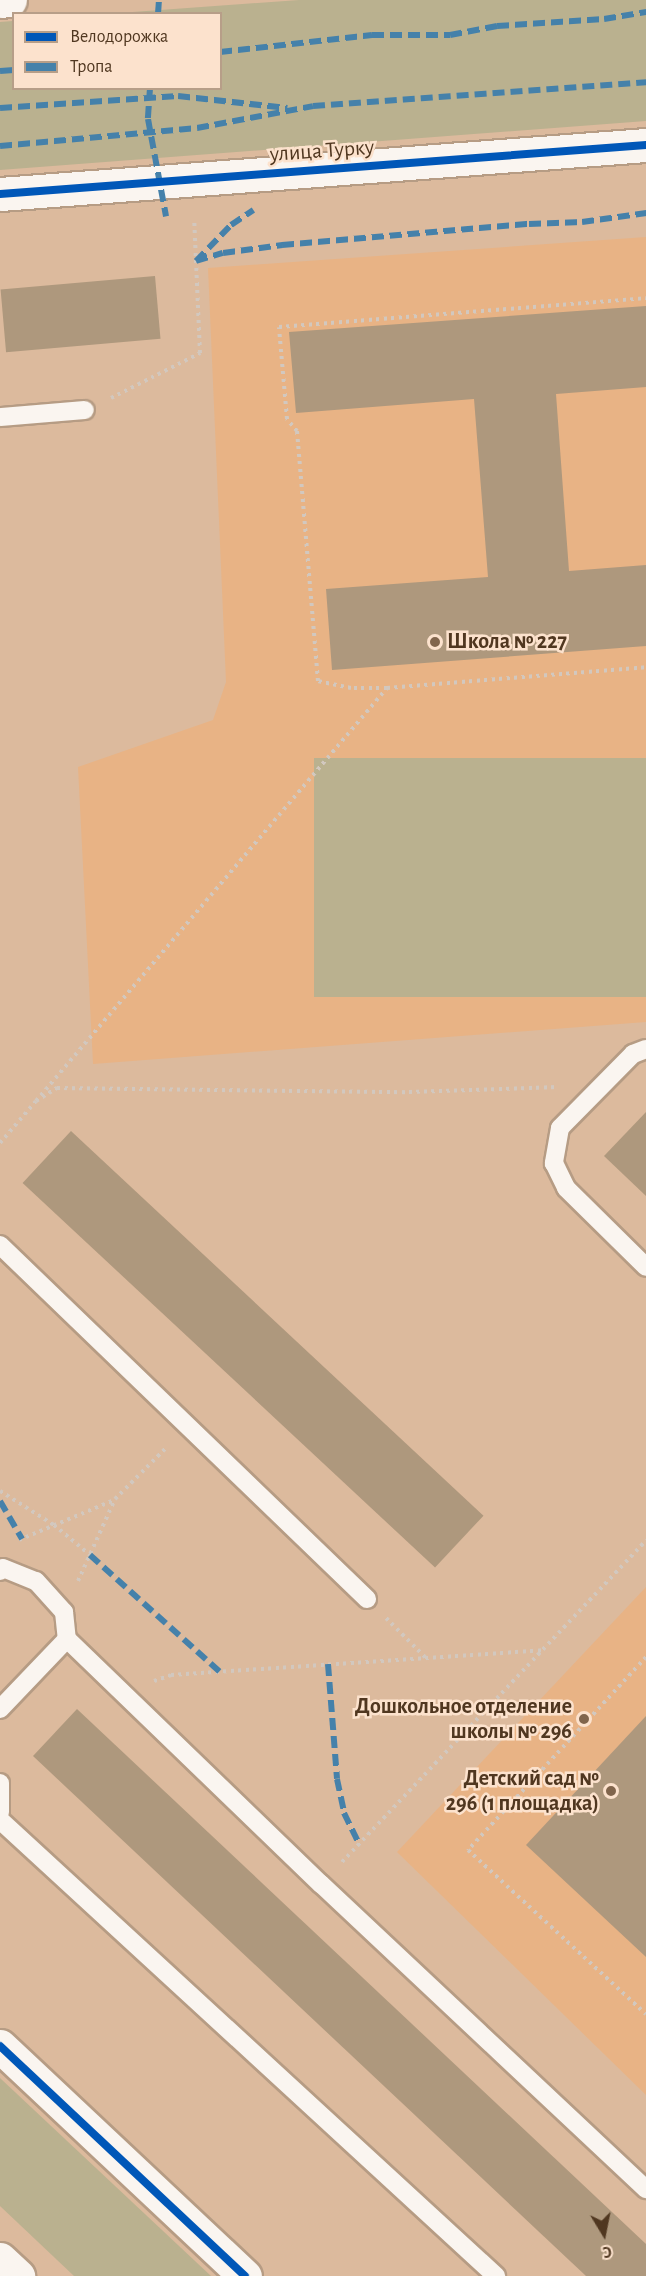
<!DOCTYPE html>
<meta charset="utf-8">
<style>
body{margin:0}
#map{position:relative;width:646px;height:2276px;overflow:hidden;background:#dcba9d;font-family:"Alegreya Sans",sans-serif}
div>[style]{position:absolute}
.built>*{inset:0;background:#e8b385}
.green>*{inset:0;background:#bab18f;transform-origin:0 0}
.building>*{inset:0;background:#ae987d;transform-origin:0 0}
.path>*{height:4px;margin-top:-2px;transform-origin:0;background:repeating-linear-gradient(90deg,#d2c8bf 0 3px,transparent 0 7.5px)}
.roads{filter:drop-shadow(2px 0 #b69c84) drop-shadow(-2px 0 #b69c84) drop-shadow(0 2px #b69c84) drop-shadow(0 -2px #b69c84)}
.service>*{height:18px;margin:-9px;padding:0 9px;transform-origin:9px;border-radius:9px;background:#faf5f0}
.minor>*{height:33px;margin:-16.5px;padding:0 16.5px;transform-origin:16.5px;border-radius:16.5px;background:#faf5f0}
.primary>*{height:33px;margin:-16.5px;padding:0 16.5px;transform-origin:16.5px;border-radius:16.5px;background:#faf5f0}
.quiet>*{height:6px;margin-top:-3px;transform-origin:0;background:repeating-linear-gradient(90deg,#4581aa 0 12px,transparent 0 18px)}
.cycleway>*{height:8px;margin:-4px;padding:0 4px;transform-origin:4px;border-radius:4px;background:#0057b8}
.dots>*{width:16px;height:16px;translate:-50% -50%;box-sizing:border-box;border:3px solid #fce2cd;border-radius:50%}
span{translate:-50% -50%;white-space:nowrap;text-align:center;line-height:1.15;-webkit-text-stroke:5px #fce2cd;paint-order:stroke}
.street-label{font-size:22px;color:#503720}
.poi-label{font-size:22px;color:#503720;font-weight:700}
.left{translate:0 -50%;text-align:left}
.right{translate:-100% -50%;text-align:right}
.legend{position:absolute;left:12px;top:12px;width:210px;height:78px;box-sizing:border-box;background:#fce2cd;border:2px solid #b79e88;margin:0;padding:8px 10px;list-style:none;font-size:18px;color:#503720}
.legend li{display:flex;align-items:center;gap:12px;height:30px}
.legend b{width:30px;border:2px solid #b79e88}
.north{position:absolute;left:574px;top:2204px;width:60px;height:60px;-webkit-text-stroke:4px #fce2cd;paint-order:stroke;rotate:170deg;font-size:16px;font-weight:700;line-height:24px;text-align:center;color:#503720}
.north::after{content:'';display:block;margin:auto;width:21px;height:27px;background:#503720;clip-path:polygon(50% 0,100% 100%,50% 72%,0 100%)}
</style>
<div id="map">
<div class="built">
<i style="clip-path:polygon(646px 237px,646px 1022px,93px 1064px,78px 767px,213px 720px,226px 682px,208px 268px)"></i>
<i style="clip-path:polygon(646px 1587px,646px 2095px,397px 1852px)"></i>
</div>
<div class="green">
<i style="clip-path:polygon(299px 0,646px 0,646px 121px,0 170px,0 22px,13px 21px,14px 88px,220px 88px,220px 14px,119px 13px)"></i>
<i style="left:646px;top:758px;width:239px;height:332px;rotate:90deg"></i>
<i style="clip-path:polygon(0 2078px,211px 2276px,74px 2276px,0 2206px)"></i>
</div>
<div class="building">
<i style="left:155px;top:276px;width:63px;height:155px;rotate:85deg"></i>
<i style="clip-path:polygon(646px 306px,646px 387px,556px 394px,569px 571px,646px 565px,646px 646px,332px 670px,326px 589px,488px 577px,474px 399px,296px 413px,289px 332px)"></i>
<i style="clip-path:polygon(646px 1112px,646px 1196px,604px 1156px)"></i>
<i style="left:71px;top:1131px;width:564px;height:71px;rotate:43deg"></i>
<i style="clip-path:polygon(77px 1709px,646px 2244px,646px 2276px,586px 2276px,33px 1756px)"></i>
<i style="clip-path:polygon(646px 1716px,646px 1957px,526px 1845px)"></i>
</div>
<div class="path">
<i style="left:111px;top:398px;width:100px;rotate:-26.8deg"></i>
<i style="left:200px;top:353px;width:135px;rotate:-92.5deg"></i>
<i style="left:387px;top:688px;width:36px;rotate:180deg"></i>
<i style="left:351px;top:688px;width:34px;rotate:-168deg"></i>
<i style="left:318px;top:681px;width:251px;rotate:-94.8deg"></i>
<i style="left:297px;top:431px;width:16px;rotate:-130deg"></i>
<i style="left:287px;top:419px;width:92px;rotate:-95deg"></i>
<i style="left:279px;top:327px;width:368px;rotate:-4.5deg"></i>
<i style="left:36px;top:1101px;width:542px;rotate:-49.64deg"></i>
<i style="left:387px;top:688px;width:260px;rotate:-4.6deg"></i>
<i style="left:0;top:1143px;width:55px;rotate:-49.4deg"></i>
<i style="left:36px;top:1101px;width:25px;rotate:-32deg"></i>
<i style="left:57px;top:1088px;width:352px;rotate:0.7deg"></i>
<i style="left:409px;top:1092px;width:149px;rotate:-1.9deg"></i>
<i style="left:0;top:1491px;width:64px;rotate:32.2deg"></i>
<i style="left:54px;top:1525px;width:47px;rotate:39.8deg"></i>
<i style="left:19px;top:1540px;width:103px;rotate:-22.8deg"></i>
<i style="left:78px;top:1581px;width:90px;rotate:-65.7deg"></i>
<i style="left:115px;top:1499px;width:74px;rotate:-45deg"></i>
<i style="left:386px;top:1618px;width:57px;rotate:45deg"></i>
<i style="left:646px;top:1657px;width:263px;rotate:132.7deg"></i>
<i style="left:468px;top:1850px;width:242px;rotate:42.7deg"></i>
<i style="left:154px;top:1681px;width:18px;rotate:-19deg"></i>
<i style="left:171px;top:1675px;width:373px;rotate:-3.8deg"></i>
<i style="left:342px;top:1862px;width:443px;rotate:-46.6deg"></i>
</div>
<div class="roads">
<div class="service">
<i style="left:0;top:417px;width:85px;rotate:-4.7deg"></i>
<i style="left:646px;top:1049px;width:14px;rotate:159deg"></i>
<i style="left:633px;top:1054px;width:104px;rotate:134.6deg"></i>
<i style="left:560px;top:1128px;width:36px;rotate:100deg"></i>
<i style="left:554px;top:1163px;width:28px;rotate:64deg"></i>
<i style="left:566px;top:1188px;width:112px;rotate:44.6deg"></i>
<i style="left:0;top:1245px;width:510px;rotate:43.97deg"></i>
<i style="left:0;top:1571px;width:4px;rotate:-45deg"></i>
<i style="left:3px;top:1568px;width:35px;rotate:22deg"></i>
<i style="left:36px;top:1581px;width:42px;rotate:47.9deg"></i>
<i style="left:64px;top:1612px;width:27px;rotate:84deg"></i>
<i style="left:0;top:1709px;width:97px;rotate:-46.3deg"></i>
<i style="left:67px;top:1639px;width:353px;rotate:44deg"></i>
<i style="left:321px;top:1884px;width:446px;rotate:43.2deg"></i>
<i style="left:0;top:1783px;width:29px;rotate:90deg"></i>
<i style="left:0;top:1820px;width:674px;rotate:42.59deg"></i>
</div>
<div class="minor">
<i style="left:0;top:1px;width:10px;rotate:-6deg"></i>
<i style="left:0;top:194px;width:648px;rotate:-4.34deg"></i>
<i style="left:0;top:2046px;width:336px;rotate:43.2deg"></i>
</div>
<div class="primary">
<i style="left:0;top:2259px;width:25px;rotate:43deg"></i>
</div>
</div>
<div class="quiet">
<i style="left:158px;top:14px;width:14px;rotate:-86deg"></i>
<i style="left:220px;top:52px;width:153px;rotate:-6.4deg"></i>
<i style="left:372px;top:35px;width:78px"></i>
<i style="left:450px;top:35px;width:48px;rotate:-10.8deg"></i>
<i style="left:497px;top:26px;width:107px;rotate:-3.7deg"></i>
<i style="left:604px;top:19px;width:43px;rotate:-9.5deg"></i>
<i style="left:0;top:71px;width:14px;rotate:-4deg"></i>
<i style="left:150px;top:88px;width:31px;rotate:94deg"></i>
<i style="left:148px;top:119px;width:99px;rotate:79.5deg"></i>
<i style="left:0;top:108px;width:178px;rotate:-3.9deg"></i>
<i style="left:178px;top:96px;width:110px;rotate:6.3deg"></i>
<i style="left:0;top:146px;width:198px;rotate:-5.2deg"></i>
<i style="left:197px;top:128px;width:118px;rotate:-10.7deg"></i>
<i style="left:313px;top:106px;width:334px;rotate:-4.1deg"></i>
<i style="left:196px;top:261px;width:28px;rotate:-17deg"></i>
<i style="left:223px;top:253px;width:60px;rotate:-7.7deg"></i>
<i style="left:282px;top:245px;width:248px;rotate:-4.9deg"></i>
<i style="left:529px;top:224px;width:53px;rotate:-2.2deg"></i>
<i style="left:582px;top:222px;width:65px;rotate:-8deg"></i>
<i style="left:196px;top:261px;width:50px;rotate:-45.8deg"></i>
<i style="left:231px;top:225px;width:27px;rotate:-34deg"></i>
<i style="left:0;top:1501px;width:44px;rotate:59.9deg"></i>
<i style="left:90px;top:1555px;width:175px;rotate:42deg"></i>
<i style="left:328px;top:1664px;width:115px;rotate:85.5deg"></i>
<i style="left:337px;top:1779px;width:35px;rotate:78deg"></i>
<i style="left:344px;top:1813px;width:34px;rotate:64deg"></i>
</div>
<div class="cycleway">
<i style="left:0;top:194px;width:648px;rotate:-4.34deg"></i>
<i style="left:0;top:2046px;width:336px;rotate:43.2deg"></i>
</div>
<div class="dots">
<i style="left:435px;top:642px;background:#81654c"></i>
<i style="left:584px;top:1719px;background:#81654c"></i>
<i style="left:611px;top:1791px;background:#81654c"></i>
</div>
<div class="street-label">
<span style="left:322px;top:151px;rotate:-4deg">улица Турку</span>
</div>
<div class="poi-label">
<span class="left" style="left:447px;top:642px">Школа № 227</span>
<span class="right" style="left:572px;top:1719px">Дошкольное отделение<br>школы № 296</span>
<span class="right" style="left:599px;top:1791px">Детский сад №<br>296 (1 площадка)</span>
</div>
<ul class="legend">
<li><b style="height:8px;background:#0057b8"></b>Велодорожка</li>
<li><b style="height:8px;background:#4581aa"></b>Тропа</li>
</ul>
<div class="north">С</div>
</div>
